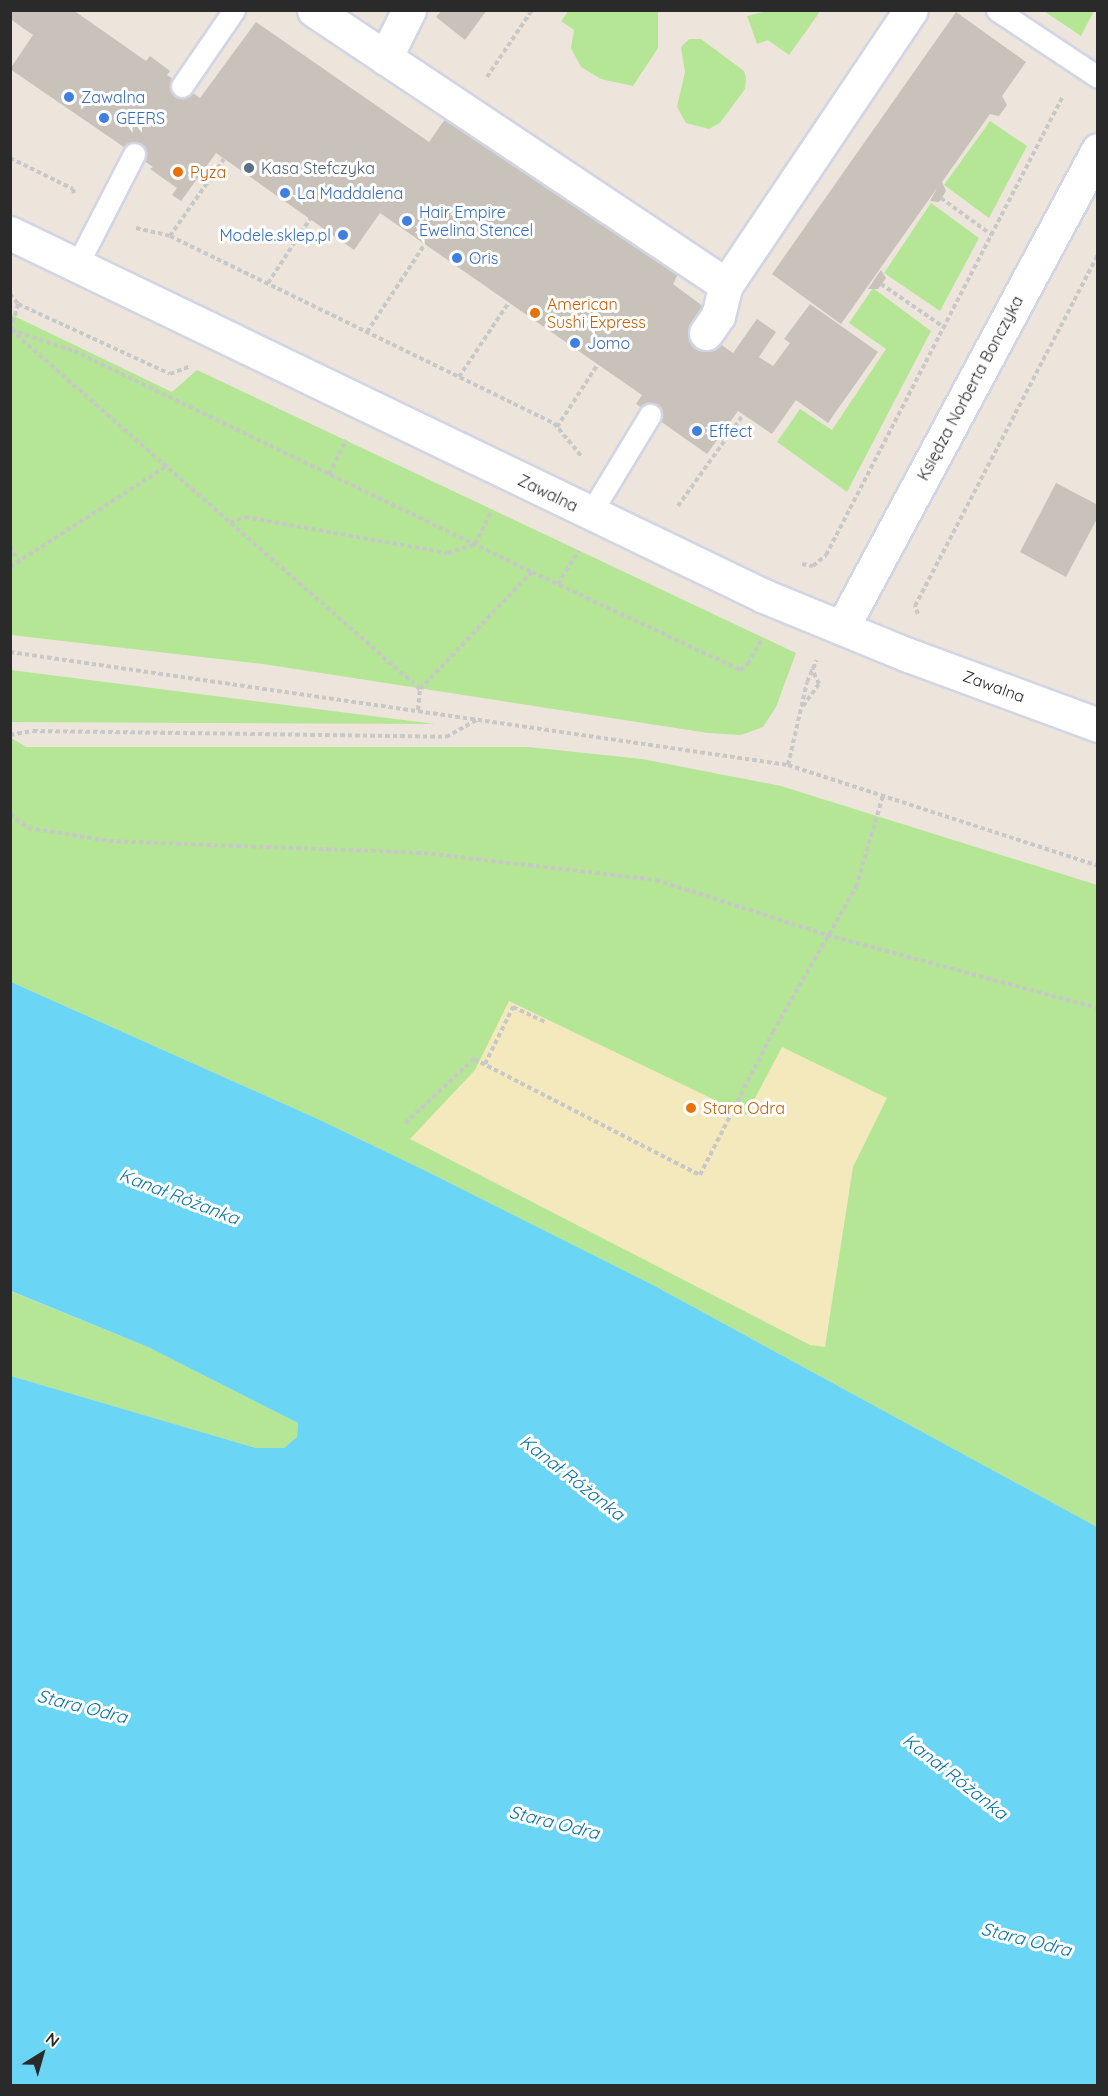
<!DOCTYPE html>
<meta charset="utf-8">
<style>
body{margin:0}
#map{position:relative;width:1108px;height:2096px;overflow:hidden;background:#ede5dc;font-family:Quicksand,sans-serif}
div>[style]{position:absolute}
.green>*{inset:0;background:#b4e695}
.sand>*{inset:0;background:#f3e9bd}
.water>*{inset:0;background:#6ad5f4}
.building>*{inset:0;background:#c8c2bb}
.path>*{height:4px;margin-top:-2px;transform-origin:0;background:repeating-linear-gradient(90deg,#c8c8c8 0 4.5px,transparent 0 7.5px)}
.roads{filter:drop-shadow(2px 0 #d1d5e4) drop-shadow(-2px 0 #d1d5e4) drop-shadow(0 2px #d1d5e4) drop-shadow(0 -2px #d1d5e4)}
.service>*{height:21px;margin:-10.5px;padding:0 10.5px;transform-origin:10.5px;border-radius:10.5px;background:#fff}
.minor>*{height:33px;margin:-16.5px;padding:0 16.5px;transform-origin:16.5px;border-radius:16.5px;background:#fff}
.dots>*{width:16px;height:16px;translate:-50% -50%;box-sizing:border-box;border:3px solid #fff;border-radius:50%}
span{translate:-50% -50%;white-space:nowrap;text-align:center;line-height:1.15;-webkit-text-stroke:6px #fff;paint-order:stroke}
.shop-label{font-size:16px;color:#366cbe}
.left{translate:0 -50%;text-align:left}
.right{translate:-100% -50%;text-align:right}
.service-label{font-size:16px;color:#4e5e75}
.food-label{font-size:16px;color:#c56008}
.street-label{font-size:16px;color:#2a2a2a}
.water-label{font-size:18px;color:#0872a1;font-style:italic}
.frame{position:absolute;inset:0;border:12px solid #2a2a2a;pointer-events:none}
.north{position:absolute;left:12px;top:2024px;width:60px;height:60px;-webkit-text-stroke:4px #fff;paint-order:stroke;rotate:37deg;font-size:16px;font-weight:700;line-height:24px;text-align:center;color:#2a2a2a}
.north::after{content:'';display:block;margin:auto;width:21px;height:27px;background:#2a2a2a;clip-path:polygon(50% 0,100% 100%,50% 72%,0 100%)}
</style>
<div id="map">
<div class="green">
<i style="clip-path:polygon(569px 10px,658px 12px,658px 48px,633px 86px,601px 79px,581px 67px,571px 48px,574px 30px,561px 21px)"></i>
<i style="clip-path:polygon(816px 10px,819px 13px,789px 55px,768px 40px,757px 44px,747px 16px,767px 11px)"></i>
<i style="clip-path:polygon(1044px 11px,1094px 11px,1081px 36px)"></i>
<i style="clip-path:polygon(689px 39px,701px 39px,744px 71px,746px 78px,745px 89px,720px 123px,709px 129px,686px 123px,677px 107px,685px 72px,681px 47px)"></i>
<i style="clip-path:polygon(990px 121px,1027px 146px,989px 218px,944px 185px)"></i>
<i style="clip-path:polygon(931px 203px,979px 238px,940px 311px,884px 273px)"></i>
<i style="clip-path:polygon(873px 288px,931px 331px,847px 492px,777px 442px,800px 409px,832px 430px,886px 349px,849px 323px)"></i>
<i style="clip-path:polygon(10px 314px,172px 392px,197px 370px,796px 653px,776px 707px,763px 727px,741px 735px,708px 733px,263px 664px,11px 635px)"></i>
<i style="clip-path:polygon(11px 670px,435px 724px,11px 722px)"></i>
<i style="clip-path:polygon(10px 737px,26px 747px,528px 747px,642px 759px,781px 786px,1097px 885px,1097px 1527px,653px 1285px,430px 1173px,320px 1120px,11px 982px)"></i>
<i style="clip-path:polygon(10px 1291px,148px 1347px,298px 1423px,297px 1437px,284px 1448px,256px 1448px,11px 1376px)"></i>
</div>
<div class="sand">
<i style="clip-path:polygon(509px 1001px,746px 1115px,782px 1047px,887px 1098px,853px 1167px,825px 1347px,810px 1345px,410px 1139px,475px 1070px)"></i>
</div>
<div class="water">
<i style="clip-path:polygon(11px 982px,320px 1120px,430px 1173px,653px 1285px,1097px 1527px,1097px 2085px,11px 2085px,11px 1376px,256px 1448px,284px 1448px,297px 1437px,298px 1423px,148px 1347px,11px 1291px)"></i>
</div>
<div class="building">
<i style="clip-path:polygon(10px 10px,73px 10px,146px 61px,150px 56px,170px 71px,167px 75px,200px 98px,256px 22px,429px 142px,448px 115px,678px 274px,673px 284px,704px 307px,692px 324px,733px 353px,757px 319px,776px 332px,759px 357px,773px 366px,790px 343px,784px 339px,810px 304px,878px 352px,828px 423px,796px 400px,772px 434px,738px 411px,707px 454px,636px 404px,642px 395px,380px 213px,354px 250px,216px 153px,181px 201px,172px 195px,177px 188px,150px 169px,153px 167px,10px 69px,33px 35px,10px 19px)"></i>
<i style="clip-path:polygon(442px 10px,487px 10px,465px 40px,436px 17px)"></i>
<i style="clip-path:polygon(956px 12px,1026px 62px,1002px 96px,1007px 105px,999px 116px,990px 114px,942px 182px,946px 191px,939px 202px,930px 201px,937px 188px,841px 324px,772px 274px)"></i>
<i style="clip-path:polygon(881px 270px,886px 278px,878px 289px,868px 289px)"></i>
<i style="clip-path:polygon(1056px 483px,1098px 505px,1098px 517px,1066px 577px,1020px 552px)"></i>
</div>
<div class="path">
<i style="left:487px;top:77px;width:81px;rotate:-56.1deg"></i>
<i style="left:10px;top:158px;width:70px;rotate:26.2deg"></i>
<i style="left:73px;top:189px;width:5px;rotate:79deg"></i>
<i style="left:941px;top:198px;width:63px;rotate:36deg"></i>
<i style="left:136px;top:228px;width:35px;rotate:13deg"></i>
<i style="left:170px;top:236px;width:427px;rotate:26deg"></i>
<i style="left:554px;top:423px;width:45px;rotate:50.4deg"></i>
<i style="left:170px;top:236px;width:94px;rotate:-55deg"></i>
<i style="left:268px;top:283px;width:77px;rotate:-56.7deg"></i>
<i style="left:881px;top:284px;width:78px;rotate:34.5deg"></i>
<i style="left:10px;top:294px;width:13px;rotate:51deg"></i>
<i style="left:18px;top:304px;width:167px;rotate:24.7deg"></i>
<i style="left:170px;top:374px;width:22px;rotate:-21deg"></i>
<i style="left:18px;top:304px;width:27px;rotate:105deg"></i>
<i style="left:11px;top:330px;width:544px;rotate:41.28deg"></i>
<i style="left:11px;top:330px;width:66px;rotate:18.4deg"></i>
<i style="left:74px;top:351px;width:509px;rotate:25.76deg"></i>
<i style="left:367px;top:332px;width:105px;rotate:-56.6deg"></i>
<i style="left:459px;top:377px;width:90px;rotate:-56.3deg"></i>
<i style="left:557px;top:427px;width:75px;rotate:-56.9deg"></i>
<i style="left:329px;top:474px;width:38px;rotate:-63deg"></i>
<i style="left:678px;top:506px;width:112px;rotate:-54.5deg"></i>
<i style="left:230px;top:523px;width:16px;rotate:-22deg"></i>
<i style="left:245px;top:517px;width:206px;rotate:10.1deg"></i>
<i style="left:448px;top:553px;width:28px;rotate:-18deg"></i>
<i style="left:475px;top:544px;width:37px;rotate:-63deg"></i>
<i style="left:10px;top:546px;width:18px;rotate:61deg"></i>
<i style="left:802px;top:564px;width:11px;rotate:10deg"></i>
<i style="left:813px;top:566px;width:17px;rotate:-40deg"></i>
<i style="left:826px;top:555px;width:517px;rotate:-62.69deg"></i>
<i style="left:10px;top:567px;width:184px;rotate:-32.8deg"></i>
<i style="left:558px;top:584px;width:39px;rotate:-58deg"></i>
<i style="left:918px;top:614px;width:9px;rotate:-111deg"></i>
<i style="left:915px;top:606px;width:396px;rotate:-62.5deg"></i>
<i style="left:10px;top:652px;width:786px;rotate:8.26deg"></i>
<i style="left:788px;top:765px;width:326px;rotate:18deg"></i>
<i style="left:803px;top:706px;width:27px;rotate:-54deg"></i>
<i style="left:819px;top:684px;width:17px;rotate:-115deg"></i>
<i style="left:418px;top:710px;width:21px;rotate:-85deg"></i>
<i style="left:420px;top:689px;width:162px;rotate:-46.3deg"></i>
<i style="left:532px;top:572px;width:230px;rotate:25.2deg"></i>
<i style="left:740px;top:670px;width:10px;rotate:-37deg"></i>
<i style="left:748px;top:664px;width:29px;rotate:-61deg"></i>
<i style="left:10px;top:735px;width:23px;rotate:-10deg"></i>
<i style="left:33px;top:731px;width:413px;rotate:0.8deg"></i>
<i style="left:446px;top:737px;width:35px;rotate:-29deg"></i>
<i style="left:788px;top:765px;width:85px;rotate:-77.1deg"></i>
<i style="left:807px;top:682px;width:24px;rotate:-66deg"></i>
<i style="left:10px;top:814px;width:23px;rotate:38deg"></i>
<i style="left:28px;top:828px;width:82px;rotate:9.1deg"></i>
<i style="left:109px;top:841px;width:315px;rotate:2.2deg"></i>
<i style="left:424px;top:853px;width:234px;rotate:6.6deg"></i>
<i style="left:656px;top:880px;width:180px;rotate:17.8deg"></i>
<i style="left:827px;top:935px;width:281px;rotate:15.1deg"></i>
<i style="left:485px;top:1064px;width:64px;rotate:-63.8deg"></i>
<i style="left:513px;top:1007px;width:35px;rotate:25deg"></i>
<i style="left:405px;top:1123px;width:94px;rotate:-42.8deg"></i>
<i style="left:474px;top:1059px;width:254px;rotate:27.2deg"></i>
<i style="left:700px;top:1175px;width:161px;rotate:-63deg"></i>
<i style="left:773px;top:1032px;width:167px;rotate:-60.2deg"></i>
<i style="left:856px;top:887px;width:95px;rotate:-73.5deg"></i>
</div>
<div class="roads">
<div class="service">
<i style="left:997px;top:10px;width:121px;rotate:33.6deg"></i>
<i style="left:182px;top:86px;width:92px;rotate:-55.6deg"></i>
<i style="left:76px;top:267px;width:127px;rotate:-62.8deg"></i>
<i style="left:590px;top:514px;width:116px;rotate:-58.8deg"></i>
</div>
<div class="minor">
<i style="left:314px;top:10px;width:495px;rotate:33.7deg"></i>
<i style="left:385px;top:58px;width:54px;rotate:-63.4deg"></i>
<i style="left:10px;top:233px;width:837px;rotate:25.71deg"></i>
<i style="left:764px;top:596px;width:156px;rotate:22.3deg"></i>
<i style="left:908px;top:655px;width:202px;rotate:20.2deg"></i>
<i style="left:706px;top:333px;width:21px;rotate:-55deg"></i>
<i style="left:718px;top:316px;width:32px;rotate:-76deg"></i>
<i style="left:726px;top:285px;width:331px;rotate:-56.1deg"></i>
<i style="left:843px;top:626px;width:540px;rotate:-61.82deg"></i>
</div>
</div>
<div class="dots">
<i style="left:69px;top:97px;background:#3f7fe0"></i>
<i style="left:104px;top:118px;background:#3f7fe0"></i>
<i style="left:249px;top:168px;background:#5c6f8a"></i>
<i style="left:178px;top:172px;background:#e8710a"></i>
<i style="left:285px;top:193px;background:#3f7fe0"></i>
<i style="left:407px;top:221px;background:#3f7fe0"></i>
<i style="left:343px;top:235px;background:#3f7fe0"></i>
<i style="left:457px;top:258px;background:#3f7fe0"></i>
<i style="left:535px;top:313px;background:#e8710a"></i>
<i style="left:575px;top:343px;background:#3f7fe0"></i>
<i style="left:697px;top:431px;background:#3f7fe0"></i>
<i style="left:691px;top:1108px;background:#e8710a"></i>
</div>
<div class="shop-label">
<span class="left" style="left:81px;top:97px">Zawalna</span>
<span class="left" style="left:116px;top:118px">GEERS</span>
<span class="left" style="left:297px;top:193px">La Maddalena</span>
<span class="left" style="left:419px;top:221px">Hair Empire<br>Ewelina Stencel</span>
<span class="right" style="left:331px;top:235px">Modele.sklep.pl</span>
<span class="left" style="left:469px;top:258px">Oris</span>
<span class="left" style="left:587px;top:343px">Jomo</span>
<span class="left" style="left:709px;top:431px">Effect</span>
</div>
<div class="service-label">
<span class="left" style="left:261px;top:168px">Kasa Stefczyka</span>
</div>
<div class="food-label">
<span class="left" style="left:190px;top:172px">Pyza</span>
<span class="left" style="left:547px;top:313px">American<br>Sushi Express</span>
<span class="left" style="left:703px;top:1108px">Stara Odra</span>
</div>
<div class="street-label">
<span style="left:970px;top:388px;rotate:-62deg">Księdza Norberta Bonczyka</span>
<span style="left:548px;top:493px;rotate:26deg">Zawalna</span>
<span style="left:994px;top:686px;rotate:20deg">Zawalna</span>
</div>
<div class="water-label">
<span style="left:179px;top:1197px;rotate:21deg">Kanał Różanka</span>
<span style="left:572px;top:1478px;rotate:38deg">Kanał Różanka</span>
<span style="left:82px;top:1707px;rotate:14deg">Stara Odra</span>
<span style="left:955px;top:1777px;rotate:38deg">Kanał Różanka</span>
<span style="left:554px;top:1823px;rotate:14deg">Stara Odra</span>
<span style="left:1026px;top:1940px;rotate:14deg">Stara Odra</span>
</div>
<div class="frame"></div>
<div class="north">N</div>
</div>
